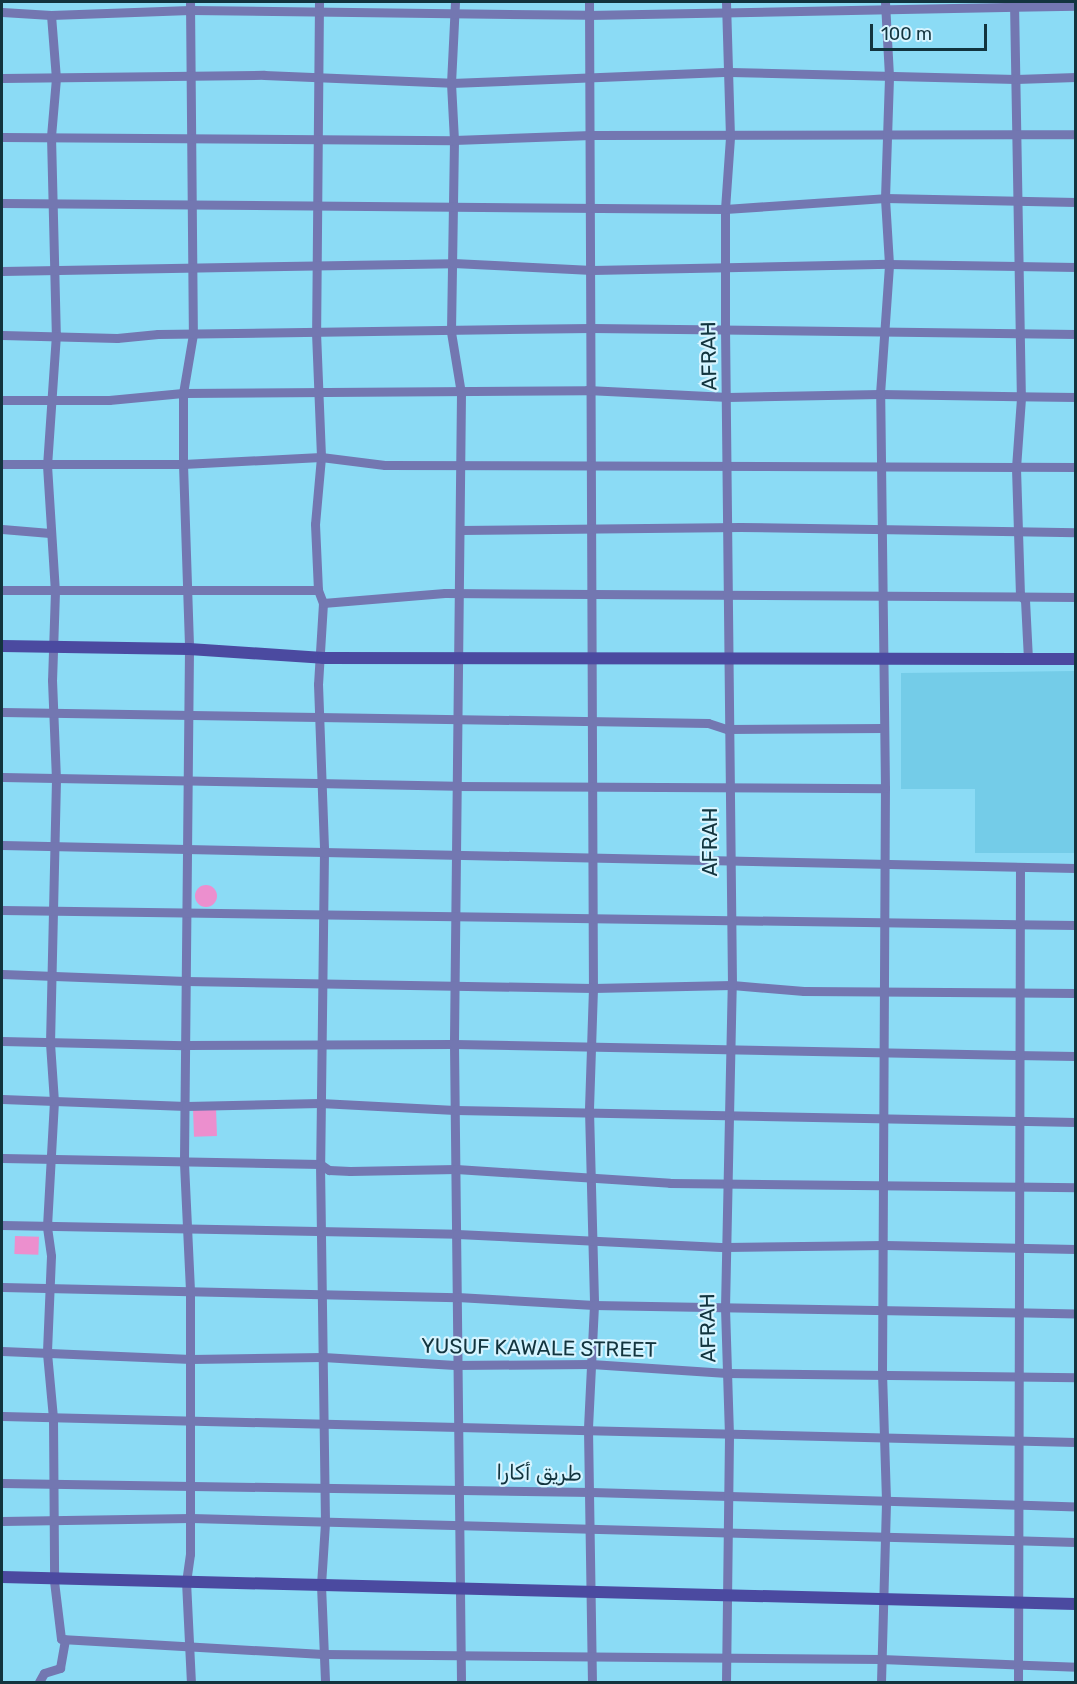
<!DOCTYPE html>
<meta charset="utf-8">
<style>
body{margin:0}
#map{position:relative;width:1077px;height:1684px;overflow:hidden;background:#8bdbf5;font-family:Rubik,"Noto Sans Arabic",sans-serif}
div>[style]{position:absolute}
.built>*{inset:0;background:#74cce8}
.green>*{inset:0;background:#ec8fce;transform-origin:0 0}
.round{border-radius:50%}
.street>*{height:9px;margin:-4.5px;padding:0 4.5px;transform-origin:4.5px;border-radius:4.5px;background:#7377b1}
.secondary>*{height:12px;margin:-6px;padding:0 6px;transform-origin:6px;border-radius:6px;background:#4b4aa0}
span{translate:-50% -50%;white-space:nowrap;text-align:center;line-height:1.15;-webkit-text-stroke:4.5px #d6f4ff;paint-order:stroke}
.street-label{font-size:21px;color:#12343e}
.frame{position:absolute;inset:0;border:3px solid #12343e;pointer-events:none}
.scale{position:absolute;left:870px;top:24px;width:117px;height:27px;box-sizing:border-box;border:3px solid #12343e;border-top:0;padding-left:8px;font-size:18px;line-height:21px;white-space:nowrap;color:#12343e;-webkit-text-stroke:4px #d6f4ff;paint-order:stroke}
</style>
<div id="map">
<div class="built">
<i style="clip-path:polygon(1075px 671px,1075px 853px,975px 853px,975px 789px,901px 789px,901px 673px)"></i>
</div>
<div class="green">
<i class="round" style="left:195px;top:885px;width:22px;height:22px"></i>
<i style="left:216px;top:1108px;width:28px;height:23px;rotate:88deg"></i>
<i style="left:15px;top:1236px;width:24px;height:18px;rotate:2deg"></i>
</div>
<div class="street">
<i style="left:190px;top:2px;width:332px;rotate:89.5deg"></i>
<i style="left:193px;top:334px;width:60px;rotate:99.6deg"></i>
<i style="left:183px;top:393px;width:71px;rotate:90deg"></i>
<i style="left:183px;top:464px;width:185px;rotate:88.1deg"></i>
<i style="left:189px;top:649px;width:514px;rotate:90.56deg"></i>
<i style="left:184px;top:1163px;width:129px;rotate:87.3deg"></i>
<i style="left:190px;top:1292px;width:262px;rotate:90deg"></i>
<i style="left:190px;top:1554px;width:27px;rotate:98deg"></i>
<i style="left:186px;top:1581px;width:101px;rotate:87.2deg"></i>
<i style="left:319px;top:2px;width:330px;rotate:90.5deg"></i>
<i style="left:316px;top:332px;width:125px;rotate:87.7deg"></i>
<i style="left:321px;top:457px;width:67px;rotate:95.1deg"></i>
<i style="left:315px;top:524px;width:66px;rotate:87.4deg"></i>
<i style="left:318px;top:590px;width:14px;rotate:69deg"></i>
<i style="left:323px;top:603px;width:81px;rotate:93.5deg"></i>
<i style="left:318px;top:684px;width:167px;rotate:87.9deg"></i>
<i style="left:324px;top:851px;width:313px;rotate:90.7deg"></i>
<i style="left:320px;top:1164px;width:359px;rotate:89.2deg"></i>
<i style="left:325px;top:1523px;width:62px;rotate:93.7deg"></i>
<i style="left:321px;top:1585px;width:97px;rotate:87.6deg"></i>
<i style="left:455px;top:2px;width:81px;rotate:92.8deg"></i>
<i style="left:451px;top:83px;width:57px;rotate:87deg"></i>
<i style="left:454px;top:140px;width:192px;rotate:90.9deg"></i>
<i style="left:451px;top:332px;width:62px;rotate:80.7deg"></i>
<i style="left:461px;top:393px;width:651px;rotate:90.62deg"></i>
<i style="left:454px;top:1044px;width:638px;rotate:89.37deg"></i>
<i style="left:589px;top:2px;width:986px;rotate:89.77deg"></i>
<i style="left:593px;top:988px;width:122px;rotate:91.9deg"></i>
<i style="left:589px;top:1110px;width:195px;rotate:88.5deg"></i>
<i style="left:594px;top:1305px;width:124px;rotate:92.8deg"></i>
<i style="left:588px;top:1429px;width:253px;rotate:89.1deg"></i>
<i style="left:1014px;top:2px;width:396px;rotate:89deg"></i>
<i style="left:1021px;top:398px;width:70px;rotate:94.1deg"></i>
<i style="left:1016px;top:468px;width:127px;rotate:88.2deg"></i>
<i style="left:1020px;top:595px;width:7px;rotate:45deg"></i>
<i style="left:1025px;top:600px;width:59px;rotate:87.1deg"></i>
<i style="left:2px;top:12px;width:49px;rotate:3.5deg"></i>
<i style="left:51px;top:15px;width:139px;rotate:-2.1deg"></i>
<i style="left:190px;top:10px;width:398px;rotate:0.7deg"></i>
<i style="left:588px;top:15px;width:488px;rotate:-1.1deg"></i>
<i style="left:51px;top:15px;width:63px;rotate:85.5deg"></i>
<i style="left:56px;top:78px;width:58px;rotate:94.9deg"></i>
<i style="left:51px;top:136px;width:198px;rotate:88.6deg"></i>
<i style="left:56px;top:334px;width:131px;rotate:93.9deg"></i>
<i style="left:47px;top:465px;width:126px;rotate:86.4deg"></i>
<i style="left:55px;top:591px;width:89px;rotate:91.9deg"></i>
<i style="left:52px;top:680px;width:99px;rotate:87.7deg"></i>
<i style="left:56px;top:779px;width:264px;rotate:91.3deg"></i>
<i style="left:50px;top:1043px;width:58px;rotate:86.1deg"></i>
<i style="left:54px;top:1101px;width:126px;rotate:93.2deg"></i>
<i style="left:47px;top:1227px;width:29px;rotate:82deg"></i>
<i style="left:51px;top:1256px;width:97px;rotate:92.4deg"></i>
<i style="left:47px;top:1353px;width:65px;rotate:84.7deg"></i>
<i style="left:53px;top:1418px;width:163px;rotate:89.6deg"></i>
<i style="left:54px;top:1581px;width:58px;rotate:83.1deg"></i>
<i style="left:61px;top:1639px;width:262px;rotate:3.3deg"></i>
<i style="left:323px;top:1654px;width:558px;rotate:0.51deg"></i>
<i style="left:881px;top:1659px;width:195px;rotate:2.3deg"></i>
<i style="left:2px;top:78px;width:262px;rotate:-0.7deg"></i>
<i style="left:264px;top:75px;width:187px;rotate:2.4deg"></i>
<i style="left:451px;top:83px;width:279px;rotate:-2.3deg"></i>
<i style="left:730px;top:72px;width:286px;rotate:1.4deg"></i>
<i style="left:1016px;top:79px;width:60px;rotate:-1.9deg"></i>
<i style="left:2px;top:137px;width:452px;rotate:0.4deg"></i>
<i style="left:454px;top:140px;width:137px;rotate:-2.1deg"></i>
<i style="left:591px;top:135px;width:485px;rotate:-0.1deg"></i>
<i style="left:2px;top:203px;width:723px;rotate:0.48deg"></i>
<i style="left:725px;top:209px;width:160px;rotate:-3.9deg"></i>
<i style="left:885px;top:198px;width:191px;rotate:1.2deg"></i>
<i style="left:2px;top:271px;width:451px;rotate:-1deg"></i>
<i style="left:453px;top:263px;width:139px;rotate:2.9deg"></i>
<i style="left:592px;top:270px;width:297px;rotate:-1.2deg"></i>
<i style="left:889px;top:264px;width:187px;rotate:0.9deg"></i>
<i style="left:2px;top:335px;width:115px;rotate:1.5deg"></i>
<i style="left:117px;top:338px;width:41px;rotate:-5.6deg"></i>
<i style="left:158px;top:334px;width:433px;rotate:-0.8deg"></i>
<i style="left:591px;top:328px;width:485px;rotate:0.7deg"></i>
<i style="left:2px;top:400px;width:107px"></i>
<i style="left:109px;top:400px;width:74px;rotate:-5.4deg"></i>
<i style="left:183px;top:393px;width:404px;rotate:-0.4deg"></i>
<i style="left:587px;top:390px;width:141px;rotate:2.8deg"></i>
<i style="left:728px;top:397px;width:152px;rotate:-1.1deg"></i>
<i style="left:880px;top:394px;width:196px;rotate:0.9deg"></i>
<i style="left:2px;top:464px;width:181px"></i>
<i style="left:183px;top:464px;width:138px;rotate:-2.9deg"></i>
<i style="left:321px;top:457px;width:64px;rotate:7.1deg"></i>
<i style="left:385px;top:465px;width:691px;rotate:0.17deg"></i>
<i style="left:2px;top:529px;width:48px;rotate:4.8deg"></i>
<i style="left:460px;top:530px;width:280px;rotate:-0.6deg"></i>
<i style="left:740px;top:527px;width:336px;rotate:0.9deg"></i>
<i style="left:2px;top:590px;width:316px"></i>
<i style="left:323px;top:603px;width:122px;rotate:-4.7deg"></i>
<i style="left:445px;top:593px;width:631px;rotate:0.36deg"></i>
<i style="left:2px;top:712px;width:706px;rotate:0.89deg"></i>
<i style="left:708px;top:723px;width:20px;rotate:18deg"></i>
<i style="left:727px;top:729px;width:157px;rotate:-0.4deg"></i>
<i style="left:2px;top:777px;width:453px;rotate:1.1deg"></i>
<i style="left:455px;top:786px;width:430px;rotate:0.3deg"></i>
<i style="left:2px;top:845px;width:1074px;rotate:1.23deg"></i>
<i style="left:2px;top:910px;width:1074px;rotate:0.8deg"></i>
<i style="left:2px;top:974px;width:184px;rotate:2.2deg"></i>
<i style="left:186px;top:981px;width:407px;rotate:1deg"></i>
<i style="left:593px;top:988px;width:139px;rotate:-1.2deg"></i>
<i style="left:732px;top:985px;width:72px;rotate:4.8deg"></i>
<i style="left:804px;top:991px;width:272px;rotate:0.4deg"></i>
<i style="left:2px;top:1041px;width:182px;rotate:1.3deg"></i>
<i style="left:184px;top:1045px;width:270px;rotate:-0.2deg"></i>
<i style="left:454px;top:1044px;width:622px;rotate:1.11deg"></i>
<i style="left:2px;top:1099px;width:184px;rotate:2.2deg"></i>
<i style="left:186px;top:1106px;width:134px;rotate:-1.3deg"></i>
<i style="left:320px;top:1103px;width:135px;rotate:3deg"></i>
<i style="left:455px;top:1110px;width:621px;rotate:1.11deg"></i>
<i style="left:2px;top:1158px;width:318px;rotate:1.1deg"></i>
<i style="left:320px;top:1164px;width:11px;rotate:34deg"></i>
<i style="left:329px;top:1170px;width:21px;rotate:3deg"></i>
<i style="left:350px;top:1171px;width:106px;rotate:-1.1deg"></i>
<i style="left:456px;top:1169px;width:214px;rotate:3.7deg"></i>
<i style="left:670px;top:1183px;width:406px;rotate:0.6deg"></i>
<i style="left:2px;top:1225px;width:455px;rotate:1.1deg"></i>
<i style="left:457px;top:1234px;width:269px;rotate:2.8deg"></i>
<i style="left:726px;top:1247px;width:159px;rotate:-0.7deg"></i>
<i style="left:885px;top:1245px;width:191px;rotate:1.2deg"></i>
<i style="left:2px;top:1287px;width:455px;rotate:1.3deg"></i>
<i style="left:457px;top:1297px;width:137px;rotate:3.3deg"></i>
<i style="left:594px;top:1305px;width:482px;rotate:1deg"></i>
<i style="left:2px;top:1351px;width:189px;rotate:2.4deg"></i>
<i style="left:191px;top:1359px;width:132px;rotate:-0.9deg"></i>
<i style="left:323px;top:1357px;width:132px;rotate:3.5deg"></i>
<i style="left:455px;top:1365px;width:136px;rotate:-0.4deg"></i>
<i style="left:591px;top:1364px;width:136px;rotate:3.8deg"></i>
<i style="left:727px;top:1373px;width:349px;rotate:0.7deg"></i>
<i style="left:2px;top:1416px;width:1074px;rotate:1.39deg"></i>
<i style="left:2px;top:1483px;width:589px;rotate:0.88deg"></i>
<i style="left:591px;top:1492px;width:485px;rotate:1.7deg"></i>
<i style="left:2px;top:1521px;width:189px;rotate:-0.9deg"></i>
<i style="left:191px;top:1518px;width:885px;rotate:1.55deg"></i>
<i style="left:39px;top:1682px;width:10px;rotate:-61deg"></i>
<i style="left:44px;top:1673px;width:17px;rotate:-17deg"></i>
<i style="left:60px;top:1668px;width:29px;rotate:-80deg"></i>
<i style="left:726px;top:1682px;width:247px;rotate:-89.3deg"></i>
<i style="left:729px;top:1435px;width:127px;rotate:-91.8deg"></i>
<i style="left:725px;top:1308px;width:323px;rotate:-88.8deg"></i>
<i style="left:732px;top:985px;width:655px;rotate:-90.61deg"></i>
<i style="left:725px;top:330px;width:121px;rotate:-90deg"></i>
<i style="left:725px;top:209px;width:72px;rotate:-86deg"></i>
<i style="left:730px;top:137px;width:135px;rotate:-91.7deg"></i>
<i style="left:881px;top:1682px;width:182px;rotate:-88.4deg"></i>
<i style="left:886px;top:1500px;width:125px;rotate:-91.8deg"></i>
<i style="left:882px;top:1375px;width:587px;rotate:-89.71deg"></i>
<i style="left:885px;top:788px;width:394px;rotate:-90.7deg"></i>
<i style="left:880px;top:394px;width:130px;rotate:-86deg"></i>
<i style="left:889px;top:264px;width:66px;rotate:-93.5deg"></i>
<i style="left:885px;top:198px;width:122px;rotate:-88.1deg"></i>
<i style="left:889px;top:76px;width:74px;rotate:-93.1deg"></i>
<i style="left:1018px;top:1682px;width:814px;rotate:-89.86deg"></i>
</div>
<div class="secondary">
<i style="left:2px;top:646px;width:187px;rotate:0.9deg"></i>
<i style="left:189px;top:649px;width:134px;rotate:3.8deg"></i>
<i style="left:323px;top:658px;width:753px;rotate:0.08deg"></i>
<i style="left:2px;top:1577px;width:1074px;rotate:1.44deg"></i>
</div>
<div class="street-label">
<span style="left:709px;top:356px;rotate:-91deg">AFRAH</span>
<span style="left:710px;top:842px;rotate:-90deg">AFRAH</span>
<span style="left:708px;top:1328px;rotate:-91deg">AFRAH</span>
<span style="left:539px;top:1348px;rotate:1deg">YUSUF KAWALE STREET</span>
<span style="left:539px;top:1473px;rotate:1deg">طريق أكارا</span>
</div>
<div class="frame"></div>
<div class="scale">100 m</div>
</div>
